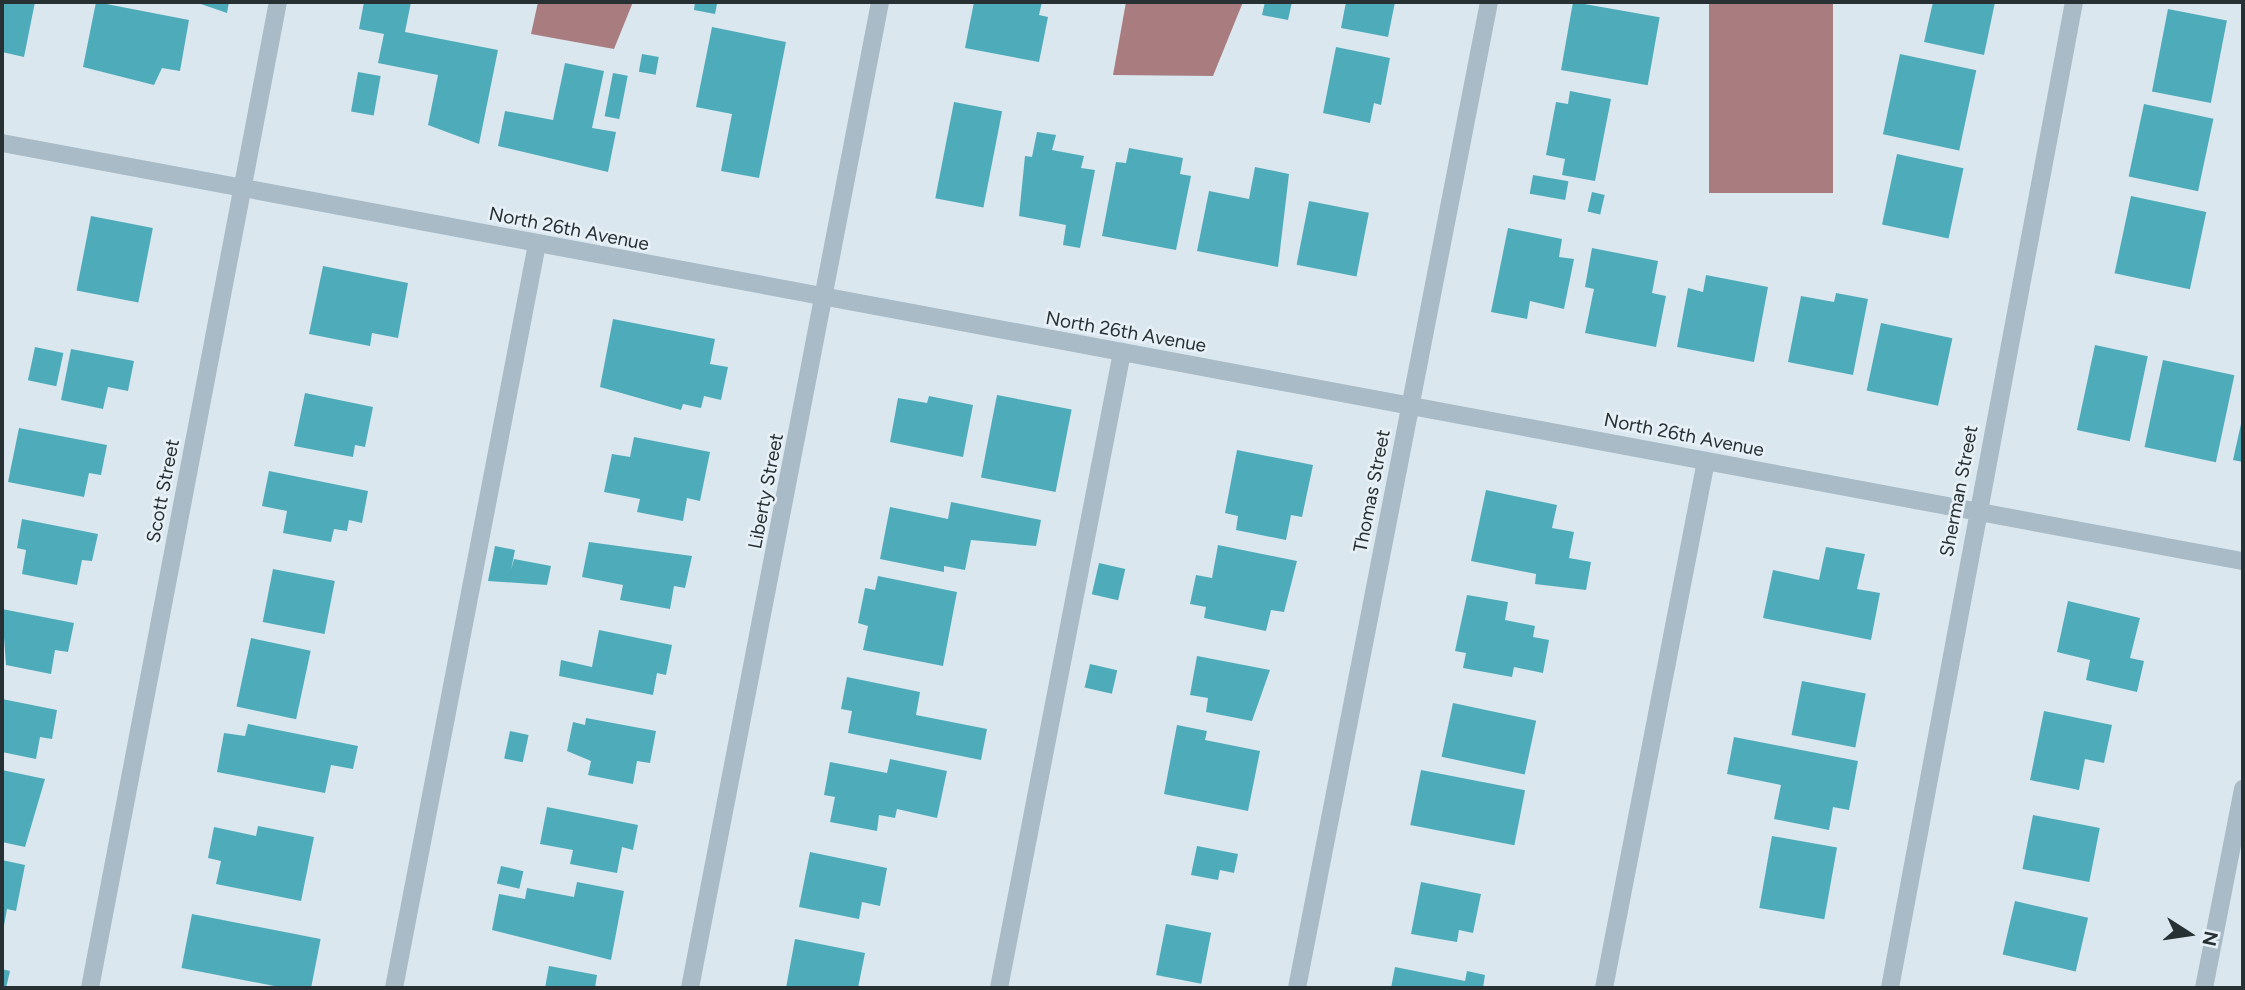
<!DOCTYPE html>
<style>
body{margin:0}
#map{position:relative;width:2245px;height:990px;overflow:hidden;background:#dbe7ef;font-family:Figtree,sans-serif}
div>[style]{position:absolute}
.water>*{inset:0;background:#a97d80;transform-origin:0 0}
.building>*{inset:0;background:#4eacba;transform-origin:0 0}
.minor>*{height:18px;margin:-9px;padding:0 9px;transform-origin:9px;border-radius:9px;background:#a8bbc6}
span{translate:-50% -50%;white-space:nowrap;text-align:center;line-height:1.15;-webkit-text-stroke:5px #e7f0f7;paint-order:stroke}
.street-label{font-size:19px;color:#273133}
.frame{position:absolute;inset:0;border:4px solid #273133;pointer-events:none}
.north{position:absolute;left:2154px;top:899px;width:70px;height:70px;-webkit-text-stroke:5px #e7f0f7;paint-order:stroke;rotate:102deg;font-size:19px;font-weight:700;line-height:28px;text-align:center;color:#273133}
.north::after{content:'';display:block;margin:auto;width:24px;height:32px;background:#273133;clip-path:polygon(50% 0,100% 100%,50% 72%,0 100%)}
</style>
<div id="map">
<div class="water">
<i style="clip-path:polygon(538px 2px,633px 2px,614px 49px,531px 34px)"></i>
<i style="clip-path:polygon(1126px 2px,1243px 2px,1213px 76px,1113px 75px)"></i>
<i style="left:1709px;top:2px;width:124px;height:191px"></i>
</div>
<div class="building">
<i style="clip-path:polygon(2px 2px,35px 2px,24px 57px,2px 52px)"></i>
<i style="clip-path:polygon(96px 2px,189px 20px,180px 71px,162px 68px,154px 85px,83px 67px)"></i>
<i style="clip-path:polygon(195px 2px,229px 2px,227px 13px)"></i>
<i style="clip-path:polygon(364px 2px,411px 2px,405px 32px,498px 50px,479px 144px,428px 125px,438px 75px,378px 63px,384px 34px,359px 29px)"></i>
<i style="clip-path:polygon(695px 2px,717px 4px,715px 14px,694px 10px)"></i>
<i style="clip-path:polygon(974px 2px,1042px 2px,1039px 15px,1048px 17px,1039px 62px,965px 48px)"></i>
<i style="clip-path:polygon(1265px 2px,1292px 2px,1288px 20px,1262px 15px)"></i>
<i style="clip-path:polygon(1346px 2px,1395px 2px,1388px 37px,1341px 28px)"></i>
<i style="left:1573px;top:2px;width:88px;height:69px;rotate:10deg"></i>
<i style="clip-path:polygon(1933px 2px,1995px 2px,1984px 55px,1924px 42px)"></i>
<i style="left:2168px;top:9px;width:60px;height:84px;rotate:11deg"></i>
<i style="clip-path:polygon(712px 27px,786px 42px,759px 178px,721px 171px,732px 114px,696px 107px)"></i>
<i style="clip-path:polygon(1336px 47px,1390px 58px,1381px 105px,1374px 103px,1370px 123px,1323px 113px)"></i>
<i style="left:642px;top:54px;width:17px;height:18px;rotate:10deg"></i>
<i style="left:1900px;top:54px;width:78px;height:82px;rotate:12deg"></i>
<i style="clip-path:polygon(565px 63px,604px 71px,592px 128px,616px 132px,608px 172px,498px 146px,505px 111px,553px 120px)"></i>
<i style="left:358px;top:72px;width:23px;height:40px;rotate:10deg"></i>
<i style="left:613px;top:73px;width:15px;height:44px;rotate:11deg"></i>
<i style="clip-path:polygon(1570px 91px,1611px 99px,1595px 181px,1562px 175px,1565px 159px,1546px 155px,1556px 102px,1568px 104px)"></i>
<i style="left:954px;top:102px;width:49px;height:98px;rotate:11deg"></i>
<i style="left:2144px;top:104px;width:71px;height:74px;rotate:12deg"></i>
<i style="clip-path:polygon(1037px 132px,1056px 135px,1052px 150px,1084px 156px,1081px 168px,1095px 170px,1080px 248px,1063px 245px,1066px 225px,1019px 216px,1025px 156px,1032px 157px)"></i>
<i style="clip-path:polygon(1129px 148px,1183px 158px,1180px 174px,1191px 176px,1176px 250px,1102px 236px,1116px 162px,1126px 163px)"></i>
<i style="left:1897px;top:154px;width:68px;height:72px;rotate:12deg"></i>
<i style="clip-path:polygon(1255px 167px,1289px 174px,1278px 267px,1197px 251px,1209px 191px,1249px 199px)"></i>
<i style="left:1533px;top:175px;width:36px;height:19px;rotate:10deg"></i>
<i style="left:1592px;top:192px;width:13px;height:20px;rotate:13deg"></i>
<i style="left:2131px;top:196px;width:77px;height:79px;rotate:12deg"></i>
<i style="left:1309px;top:201px;width:61px;height:65px;rotate:11deg"></i>
<i style="left:91px;top:216px;width:63px;height:76px;rotate:11deg"></i>
<i style="clip-path:polygon(1508px 228px,1562px 239px,1559px 257px,1574px 259px,1564px 309px,1530px 301px,1527px 319px,1491px 312px)"></i>
<i style="clip-path:polygon(1592px 248px,1658px 261px,1652px 293px,1666px 296px,1656px 347px,1585px 333px,1594px 289px,1585px 287px)"></i>
<i style="clip-path:polygon(323px 266px,408px 283px,398px 338px,372px 333px,370px 346px,309px 334px)"></i>
<i style="clip-path:polygon(1706px 275px,1768px 287px,1754px 362px,1677px 347px,1688px 288px,1703px 292px)"></i>
<i style="clip-path:polygon(1836px 293px,1868px 299px,1853px 375px,1788px 362px,1801px 296px,1834px 302px)"></i>
<i style="clip-path:polygon(613px 319px,715px 339px,710px 364px,728px 367px,721px 400px,704px 396px,701px 408px,683px 404px,681px 410px,600px 387px)"></i>
<i style="left:1881px;top:323px;width:73px;height:69px;rotate:12deg"></i>
<i style="left:2095px;top:345px;width:54px;height:87px;rotate:12deg"></i>
<i style="left:35px;top:347px;width:29px;height:34px;rotate:12deg"></i>
<i style="clip-path:polygon(71px 349px,134px 361px,128px 391px,108px 387px,103px 409px,61px 400px)"></i>
<i style="left:2163px;top:360px;width:73px;height:89px;rotate:12deg"></i>
<i style="clip-path:polygon(305px 393px,373px 407px,365px 447px,355px 445px,353px 457px,294px 446px)"></i>
<i style="left:997px;top:395px;width:76px;height:84px;rotate:11deg"></i>
<i style="clip-path:polygon(929px 396px,973px 405px,963px 457px,890px 442px,898px 398px,927px 403px)"></i>
<i style="clip-path:polygon(2243px 415px,2243px 462px,2233px 460px)"></i>
<i style="clip-path:polygon(19px 428px,107px 445px,101px 475px,89px 473px,84px 497px,8px 482px)"></i>
<i style="clip-path:polygon(634px 437px,710px 452px,700px 501px,687px 498px,683px 521px,637px 512px,640px 499px,604px 492px,612px 454px,630px 457px)"></i>
<i style="clip-path:polygon(1237px 450px,1313px 465px,1302px 517px,1291px 515px,1286px 540px,1236px 530px,1238px 516px,1225px 513px)"></i>
<i style="clip-path:polygon(269px 471px,368px 491px,362px 523px,349px 520px,347px 531px,334px 529px,331px 542px,283px 533px,287px 511px,262px 506px)"></i>
<i style="clip-path:polygon(1486px 490px,1557px 505px,1552px 528px,1574px 532px,1569px 558px,1591px 562px,1586px 590px,1535px 584px,1536px 574px,1471px 561px)"></i>
<i style="clip-path:polygon(951px 502px,1041px 520px,1036px 546px,971px 540px,965px 570px,944px 566px,944px 572px,880px 559px,890px 507px,948px 519px)"></i>
<i style="clip-path:polygon(22px 519px,98px 534px,92px 561px,82px 560px,77px 585px,22px 574px,26px 550px,17px 548px)"></i>
<i style="clip-path:polygon(589px 542px,692px 556px,685px 588px,674px 586px,670px 609px,620px 600px,623px 585px,582px 577px)"></i>
<i style="clip-path:polygon(1218px 545px,1297px 561px,1284px 612px,1271px 610px,1266px 631px,1204px 618px,1206px 607px,1190px 604px,1196px 575px,1212px 578px)"></i>
<i style="clip-path:polygon(495px 546px,515px 550px,511px 570px,514px 559px,551px 566px,547px 585px,488px 581px)"></i>
<i style="clip-path:polygon(1826px 547px,1865px 554px,1857px 589px,1880px 593px,1871px 640px,1763px 618px,1773px 570px,1819px 580px)"></i>
<i style="left:1099px;top:563px;width:27px;height:32px;rotate:13deg"></i>
<i style="left:273px;top:569px;width:63px;height:54px;rotate:11deg"></i>
<i style="clip-path:polygon(878px 576px,957px 592px,943px 666px,863px 650px,868px 626px,858px 623px,865px 588px,875px 590px)"></i>
<i style="clip-path:polygon(1467px 595px,1508px 602px,1505px 620px,1535px 626px,1533px 637px,1549px 640px,1543px 673px,1514px 667px,1512px 677px,1463px 668px,1466px 653px,1455px 651px)"></i>
<i style="clip-path:polygon(2068px 601px,2140px 618px,2130px 658px,2144px 661px,2137px 692px,2086px 680px,2090px 660px,2057px 652px)"></i>
<i style="clip-path:polygon(2px 609px,74px 623px,68px 652px,55px 650px,51px 674px,6px 665px)"></i>
<i style="clip-path:polygon(599px 630px,672px 645px,666px 675px,657px 673px,653px 695px,559px 676px,561px 660px,592px 667px)"></i>
<i style="left:251px;top:638px;width:61px;height:70px;rotate:12deg"></i>
<i style="clip-path:polygon(1197px 656px,1270px 670px,1252px 721px,1206px 712px,1208px 698px,1190px 695px)"></i>
<i style="left:1090px;top:664px;width:28px;height:24px;rotate:13deg"></i>
<i style="clip-path:polygon(847px 677px,920px 692px,916px 715px,987px 729px,981px 760px,848px 733px,852px 711px,841px 709px)"></i>
<i style="left:1802px;top:681px;width:65px;height:55px;rotate:11deg"></i>
<i style="clip-path:polygon(2px 699px,57px 710px,52px 739px,40px 737px,36px 759px,2px 752px)"></i>
<i style="left:1453px;top:703px;width:85px;height:55px;rotate:12deg"></i>
<i style="clip-path:polygon(2044px 711px,2112px 725px,2104px 763px,2085px 759px,2079px 790px,2030px 780px)"></i>
<i style="clip-path:polygon(586px 718px,656px 731px,650px 763px,637px 761px,633px 784px,588px 775px,591px 761px,567px 751px,573px 722px,585px 725px)"></i>
<i style="clip-path:polygon(248px 724px,358px 746px,353px 769px,331px 765px,325px 793px,217px 772px,224px 733px,245px 736px)"></i>
<i style="clip-path:polygon(1177px 725px,1207px 731px,1205px 740px,1260px 751px,1248px 811px,1164px 794px)"></i>
<i style="left:510px;top:731px;width:19px;height:28px;rotate:12deg"></i>
<i style="clip-path:polygon(1734px 737px,1858px 761px,1849px 810px,1833px 807px,1829px 830px,1774px 819px,1781px 785px,1727px 774px)"></i>
<i style="clip-path:polygon(890px 759px,947px 771px,937px 818px,897px 809px,895px 818px,879px 815px,877px 831px,830px 822px,835px 797px,824px 795px,830px 762px,887px 773px)"></i>
<i style="clip-path:polygon(2px 770px,45px 779px,25px 847px,2px 842px)"></i>
<i style="left:1421px;top:770px;width:106px;height:56px;rotate:11deg"></i>
<i style="clip-path:polygon(547px 807px,638px 825px,633px 850px,622px 847px,617px 873px,570px 864px,573px 850px,540px 844px)"></i>
<i style="left:2033px;top:815px;width:68px;height:55px;rotate:11deg"></i>
<i style="clip-path:polygon(258px 826px,314px 837px,301px 901px,216px 884px,221px 861px,208px 858px,214px 827px,256px 836px)"></i>
<i style="left:1772px;top:836px;width:66px;height:73px;rotate:10deg"></i>
<i style="clip-path:polygon(1197px 846px,1238px 854px,1234px 873px,1220px 870px,1218px 880px,1191px 875px)"></i>
<i style="clip-path:polygon(810px 852px,887px 868px,880px 906px,862px 902px,859px 919px,799px 907px)"></i>
<i style="clip-path:polygon(2px 860px,25px 865px,16px 911px,7px 909px,3px 931px)"></i>
<i style="left:501px;top:866px;width:23px;height:18px;rotate:13deg"></i>
<i style="clip-path:polygon(577px 882px,624px 891px,611px 960px,492px 930px,499px 894px,525px 899px,527px 888px,574px 897px)"></i>
<i style="clip-path:polygon(1421px 882px,1481px 894px,1473px 933px,1459px 930px,1457px 942px,1411px 934px)"></i>
<i style="left:2015px;top:901px;width:75px;height:55px;rotate:13deg"></i>
<i style="left:192px;top:914px;width:131px;height:55px;rotate:11deg"></i>
<i style="left:1166px;top:924px;width:46px;height:52px;rotate:11deg"></i>
<i style="clip-path:polygon(795px 939px,865px 953px,858px 988px,786px 988px)"></i>
<i style="clip-path:polygon(549px 966px,597px 975px,595px 988px,545px 988px)"></i>
<i style="clip-path:polygon(1395px 967px,1465px 981px,1467px 971px,1485px 975px,1483px 988px,1391px 988px)"></i>
<i style="clip-path:polygon(2px 969px,10px 971px,6px 988px,2px 988px)"></i>
</div>
<div class="minor">
<i style="left:2px;top:143px;width:2280px;rotate:10.57deg"></i>
<i style="left:90px;top:988px;width:1004px;rotate:-79.21deg"></i>
<i style="left:394px;top:988px;width:758px;rotate:-79.12deg"></i>
<i style="left:690px;top:988px;width:1004px;rotate:-79.09deg"></i>
<i style="left:999px;top:988px;width:648px;rotate:-79.05deg"></i>
<i style="left:1297px;top:988px;width:1005px;rotate:-78.98deg"></i>
<i style="left:1604px;top:988px;width:537px;rotate:-79.05deg"></i>
<i style="left:1890px;top:988px;width:1003px;rotate:-79.43deg"></i>
<i style="left:2204px;top:988px;width:203px;rotate:-78.9deg"></i>
</div>
<div class="street-label">
<span style="left:569px;top:229px;rotate:11deg">North 26th Avenue</span>
<span style="left:1126px;top:332px;rotate:10deg">North 26th Avenue</span>
<span style="left:1684px;top:435px;rotate:11deg">North 26th Avenue</span>
<span style="left:163px;top:491px;rotate:-79deg">Scott Street</span>
<span style="left:766px;top:491px;rotate:-79deg">Liberty Street</span>
<span style="left:1372px;top:491px;rotate:-79deg">Thomas Street</span>
<span style="left:1959px;top:491px;rotate:-79deg">Sherman Street</span>
</div>
<div class="frame"></div>
<div class="north">N</div>
</div>
